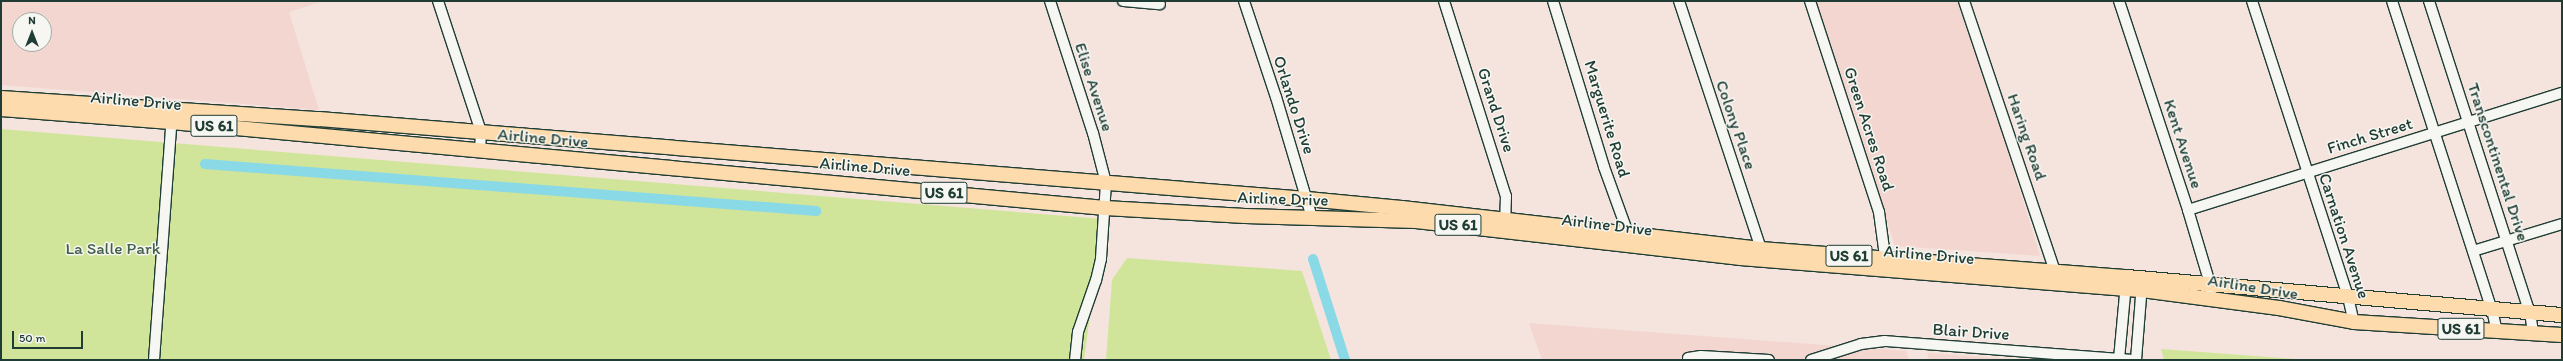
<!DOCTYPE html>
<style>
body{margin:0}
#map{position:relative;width:2563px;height:361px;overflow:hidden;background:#f5e3de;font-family:Itim,sans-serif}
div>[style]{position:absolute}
.built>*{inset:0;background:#f4d6d0}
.green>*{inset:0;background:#d0e59a}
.canal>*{height:10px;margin:-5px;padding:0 5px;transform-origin:5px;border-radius:5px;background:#89d9e6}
.roads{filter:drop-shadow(1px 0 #1f3d34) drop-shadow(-1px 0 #1f3d34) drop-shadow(0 1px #1f3d34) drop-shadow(0 -1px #1f3d34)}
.minor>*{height:10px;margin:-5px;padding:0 5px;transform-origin:5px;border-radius:5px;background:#f6f6f2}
.highway>*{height:14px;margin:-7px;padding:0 7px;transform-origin:7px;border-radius:7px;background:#fedbac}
span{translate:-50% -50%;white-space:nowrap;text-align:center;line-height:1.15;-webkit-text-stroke:3px #f6f6f2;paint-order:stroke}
.shield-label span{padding:1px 3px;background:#f6f6f2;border:1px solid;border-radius:3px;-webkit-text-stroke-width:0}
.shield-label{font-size:16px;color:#1f3d34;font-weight:700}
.street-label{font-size:17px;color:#1f3d34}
.park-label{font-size:17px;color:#425f48}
.frame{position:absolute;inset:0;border:2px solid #1f3d34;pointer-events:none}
.north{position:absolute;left:12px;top:12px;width:40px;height:40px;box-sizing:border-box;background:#f6f6f2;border:1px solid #a0aca6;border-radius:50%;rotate:0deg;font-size:11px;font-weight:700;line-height:16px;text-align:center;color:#1f3d34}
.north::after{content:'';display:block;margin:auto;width:14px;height:18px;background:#1f3d34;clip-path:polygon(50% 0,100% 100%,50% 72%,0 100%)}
.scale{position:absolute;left:12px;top:331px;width:71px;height:18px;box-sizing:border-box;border:2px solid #1f3d34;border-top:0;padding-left:5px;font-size:12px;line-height:14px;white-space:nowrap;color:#1f3d34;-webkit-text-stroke:3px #f6f6f2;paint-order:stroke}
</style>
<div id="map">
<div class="built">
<i style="clip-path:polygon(evenodd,1px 1px,324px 1px,289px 12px,319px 110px,1px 85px,1px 1px,20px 20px,44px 20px,44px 44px,20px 44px,20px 20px)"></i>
<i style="clip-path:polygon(1816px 1px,1962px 1px,2040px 256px,1895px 246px)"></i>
<i style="clip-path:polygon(1529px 323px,1906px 351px,1909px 360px,1542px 360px)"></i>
<i style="clip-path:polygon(1927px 353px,2026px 360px,1929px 360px)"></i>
</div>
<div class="green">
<i style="clip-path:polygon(1px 129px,1103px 219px,1084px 360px,1px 360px)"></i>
<i style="clip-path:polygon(1127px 258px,1302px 271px,1331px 360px,1106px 360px,1112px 280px)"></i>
<i style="clip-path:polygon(2161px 349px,2309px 360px,2164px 360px)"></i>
</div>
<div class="canal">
<i style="left:205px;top:164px;width:613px;rotate:4.4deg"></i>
<i style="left:1313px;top:259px;width:106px;rotate:72.4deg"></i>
</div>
<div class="roads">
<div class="minor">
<i style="left:438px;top:1px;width:138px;rotate:71.8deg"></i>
<i style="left:481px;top:132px;width:18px;rotate:93deg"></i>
<i style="left:1050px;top:1px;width:139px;rotate:72deg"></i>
<i style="left:1093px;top:133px;width:52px;rotate:75.4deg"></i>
<i style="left:1106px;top:183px;width:76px;rotate:93.8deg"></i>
<i style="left:1101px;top:259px;width:22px;rotate:103deg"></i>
<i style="left:1096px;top:280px;width:55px;rotate:109.1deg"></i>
<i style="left:1078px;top:332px;width:28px;rotate:96deg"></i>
<i style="left:1123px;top:1px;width:37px;rotate:5deg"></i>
<i style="left:1244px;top:1px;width:101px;rotate:71.6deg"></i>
<i style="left:1276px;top:97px;width:126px;rotate:73.4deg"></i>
<i style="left:1444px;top:1px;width:205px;rotate:72.4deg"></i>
<i style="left:1506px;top:196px;width:29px;rotate:92deg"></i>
<i style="left:1553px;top:1px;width:174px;rotate:72.9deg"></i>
<i style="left:1604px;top:167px;width:77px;rotate:70.1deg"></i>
<i style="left:1679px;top:1px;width:261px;rotate:71.7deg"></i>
<i style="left:1761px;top:249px;width:5px;rotate:90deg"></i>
<i style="left:1810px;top:1px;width:222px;rotate:71.9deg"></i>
<i style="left:1879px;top:212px;width:52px;rotate:82.3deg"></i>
<i style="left:1964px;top:1px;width:291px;rotate:71.4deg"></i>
<i style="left:2119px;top:1px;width:220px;rotate:71.7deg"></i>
<i style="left:2188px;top:210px;width:77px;rotate:73.4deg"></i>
<i style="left:2210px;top:284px;width:14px;rotate:86deg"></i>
<i style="left:2252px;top:1px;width:311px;rotate:72deg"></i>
<i style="left:2348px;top:297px;width:26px;rotate:77deg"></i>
<i style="left:2392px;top:1px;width:325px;rotate:72.1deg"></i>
<i style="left:2492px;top:310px;width:23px;rotate:77deg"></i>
<i style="left:2429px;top:1px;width:328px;rotate:72.1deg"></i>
<i style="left:2530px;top:313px;width:20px;rotate:81deg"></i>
<i style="left:2188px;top:210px;width:392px;rotate:-17.4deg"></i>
<i style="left:2473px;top:251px;width:93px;rotate:-16.9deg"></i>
<i style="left:1688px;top:358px;width:13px;rotate:-9deg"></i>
<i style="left:1701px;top:356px;width:68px;rotate:3.4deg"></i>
<i style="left:2119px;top:359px;width:76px;rotate:-84.7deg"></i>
<i style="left:154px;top:360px;width:244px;rotate:-85.8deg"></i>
<i style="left:1811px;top:360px;width:52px;rotate:-17.7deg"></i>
<i style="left:1861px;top:344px;width:24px;rotate:-7deg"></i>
<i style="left:1885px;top:341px;width:247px;rotate:4.4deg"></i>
<i style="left:2136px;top:360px;width:76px;rotate:-85.5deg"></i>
</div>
<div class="highway">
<i style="left:1px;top:98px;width:319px;rotate:3.8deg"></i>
<i style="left:319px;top:119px;width:991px;rotate:4.63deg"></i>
<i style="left:1307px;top:199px;width:95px;rotate:5.4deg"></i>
<i style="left:1402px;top:208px;width:361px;rotate:6.5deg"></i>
<i style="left:1761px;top:249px;width:367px;rotate:4.4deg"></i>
<i style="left:2127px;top:277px;width:437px;rotate:5deg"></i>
<i style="left:1px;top:109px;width:170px;rotate:4.4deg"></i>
<i style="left:171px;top:122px;width:938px;rotate:5.26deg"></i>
<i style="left:1105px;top:208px;width:140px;rotate:3.3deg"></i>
<i style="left:1245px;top:216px;width:171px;rotate:1.7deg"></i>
<i style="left:1416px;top:221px;width:327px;rotate:6.5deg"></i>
<i style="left:1741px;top:258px;width:402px;rotate:4.6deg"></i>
<i style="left:2142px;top:290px;width:138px;rotate:7.5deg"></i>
<i style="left:2279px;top:308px;width:76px;rotate:10.6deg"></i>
<i style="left:2354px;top:322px;width:208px;rotate:3.6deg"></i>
</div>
</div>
<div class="shield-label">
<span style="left:214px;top:126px">US 61</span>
<span style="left:944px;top:193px">US 61</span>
<span style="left:1458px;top:225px">US 61</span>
<span style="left:1849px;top:256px">US 61</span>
<span style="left:2461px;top:329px">US 61</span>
</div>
<div class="street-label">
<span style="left:1094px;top:87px;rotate:72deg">Elise Avenue</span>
<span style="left:136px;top:101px;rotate:5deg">Airline Drive</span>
<span style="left:1294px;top:105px;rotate:72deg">Orlando Drive</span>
<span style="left:1496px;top:110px;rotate:72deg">Grand Drive</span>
<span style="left:1607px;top:119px;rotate:73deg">Marguerite Road</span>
<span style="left:1736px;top:125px;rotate:71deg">Colony Place</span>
<span style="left:1869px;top:129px;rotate:72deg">Green Acres Road</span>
<span style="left:2370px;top:136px;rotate:-17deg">Finch Street</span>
<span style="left:2027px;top:137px;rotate:71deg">Haring Road</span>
<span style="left:543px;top:138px;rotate:5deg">Airline Drive</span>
<span style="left:2183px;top:144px;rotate:72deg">Kent Avenue</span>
<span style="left:2498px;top:162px;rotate:72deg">Transcontinental Drive</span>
<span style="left:865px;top:167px;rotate:5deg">Airline Drive</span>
<span style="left:1283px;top:199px;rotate:2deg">Airline Drive</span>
<span style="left:1607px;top:225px;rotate:7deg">Airline Drive</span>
<span style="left:2344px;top:236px;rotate:72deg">Carnation Avenue</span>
<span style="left:1929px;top:255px;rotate:5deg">Airline Drive</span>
<span style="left:2253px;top:287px;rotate:9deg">Airline Drive</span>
<span style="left:1971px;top:332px;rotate:4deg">Blair Drive</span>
</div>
<div class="park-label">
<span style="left:113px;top:249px">La Salle Park</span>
</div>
<div class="frame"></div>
<div class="north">N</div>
<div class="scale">50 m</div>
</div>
